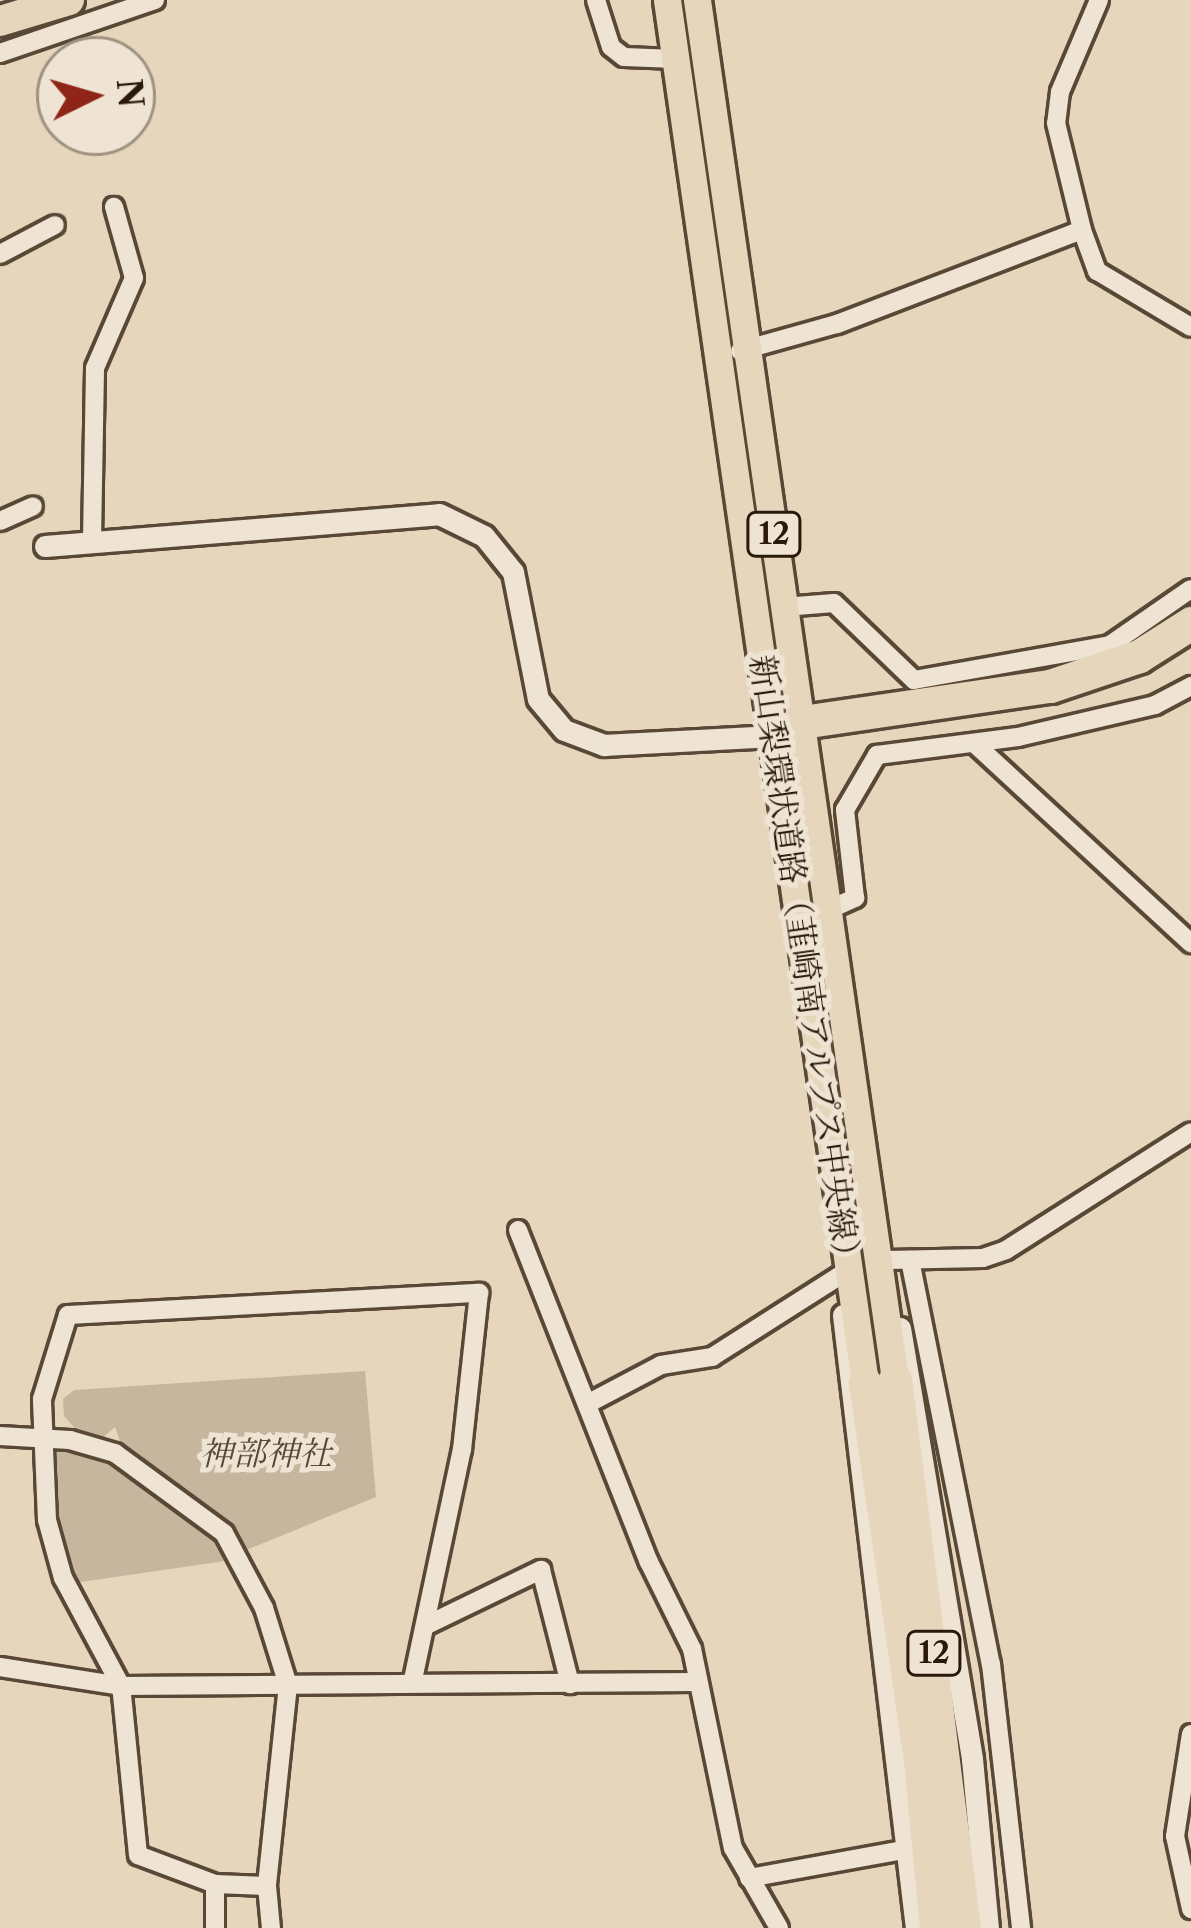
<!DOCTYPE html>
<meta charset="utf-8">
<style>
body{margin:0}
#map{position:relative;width:1191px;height:1928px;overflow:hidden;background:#e6d6bc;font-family:"Libre Caslon Text","Noto Serif JP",serif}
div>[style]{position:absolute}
.green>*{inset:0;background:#c6b69e}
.roads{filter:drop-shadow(3px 0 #594836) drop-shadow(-3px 0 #594836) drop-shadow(0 3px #594836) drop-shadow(0 -3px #594836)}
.minor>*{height:18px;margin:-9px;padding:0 9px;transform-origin:9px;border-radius:9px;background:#efe4d3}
.tertiary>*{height:21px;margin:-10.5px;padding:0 10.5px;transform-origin:10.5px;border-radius:10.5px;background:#efe4d3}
.primary>*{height:27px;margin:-13.5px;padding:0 13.5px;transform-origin:13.5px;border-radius:13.5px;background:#e6d6bc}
.trunk>*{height:30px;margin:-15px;padding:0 15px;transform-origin:15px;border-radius:15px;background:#e6d6bc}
.motorway>*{height:33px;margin:-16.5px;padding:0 16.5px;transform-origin:16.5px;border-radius:16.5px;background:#e6d6bc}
span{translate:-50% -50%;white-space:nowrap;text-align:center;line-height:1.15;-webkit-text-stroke:10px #efe4d3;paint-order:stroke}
.shield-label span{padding:3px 9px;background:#efe4d3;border:3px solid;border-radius:9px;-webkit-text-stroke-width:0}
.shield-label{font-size:30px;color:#2a190a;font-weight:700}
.street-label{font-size:33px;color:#2a190a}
.park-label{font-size:33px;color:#594836;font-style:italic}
.north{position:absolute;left:36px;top:36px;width:120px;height:120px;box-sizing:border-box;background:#efe4d3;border:3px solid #a09383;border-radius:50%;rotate:85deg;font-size:33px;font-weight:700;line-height:48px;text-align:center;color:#2a190a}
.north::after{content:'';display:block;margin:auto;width:42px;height:54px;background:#8f2418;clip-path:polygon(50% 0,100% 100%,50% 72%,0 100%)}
</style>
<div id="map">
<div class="green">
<i style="clip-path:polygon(365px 1371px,376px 1497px,244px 1551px,200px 1502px,122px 1446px,115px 1427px,94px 1445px,198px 1508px,232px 1560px,67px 1584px,40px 1435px,89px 1444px,64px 1416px,63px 1399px,74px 1390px)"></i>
</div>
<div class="roads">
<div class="minor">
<i style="left:596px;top:0;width:49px;rotate:72.3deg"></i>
<i style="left:611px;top:47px;width:16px;rotate:38deg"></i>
<i style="left:624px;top:57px;width:52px;rotate:2.2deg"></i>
<i style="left:1099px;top:0;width:100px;rotate:113deg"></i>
<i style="left:1060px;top:92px;width:31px;rotate:97deg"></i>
<i style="left:1056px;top:123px;width:110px;rotate:76.3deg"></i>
<i style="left:1082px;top:230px;width:44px;rotate:69.9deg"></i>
<i style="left:1097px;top:271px;width:109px;rotate:30.8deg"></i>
<i style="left:0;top:53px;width:164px;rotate:-18.9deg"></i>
<i style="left:0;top:254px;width:62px;rotate:-27.8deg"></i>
<i style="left:740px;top:351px;width:101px;rotate:-15.6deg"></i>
<i style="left:837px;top:324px;width:262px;rotate:-21deg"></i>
<i style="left:0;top:521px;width:36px;rotate:-24deg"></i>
<i style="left:92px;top:541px;width:173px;rotate:-89deg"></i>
<i style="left:95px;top:368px;width:98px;rotate:-66.6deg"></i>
<i style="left:134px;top:278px;width:74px;rotate:-105.7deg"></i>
<i style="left:784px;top:607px;width:50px;rotate:-4.6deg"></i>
<i style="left:834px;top:603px;width:111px;rotate:43.9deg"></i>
<i style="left:914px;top:680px;width:199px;rotate:-10.1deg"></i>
<i style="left:1110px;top:645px;width:98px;rotate:-34.7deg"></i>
<i style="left:975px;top:744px;width:294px;rotate:42.7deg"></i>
<i style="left:828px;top:910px;width:30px;rotate:-24deg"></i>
<i style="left:855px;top:898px;width:89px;rotate:-96.5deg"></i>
<i style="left:845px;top:810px;width:64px;rotate:-59.8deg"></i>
<i style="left:877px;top:755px;width:142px;rotate:-7.3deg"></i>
<i style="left:1018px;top:737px;width:141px;rotate:-13.1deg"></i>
<i style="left:1155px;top:705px;width:41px;rotate:-27.8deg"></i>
<i style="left:518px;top:1230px;width:357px;rotate:68.5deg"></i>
<i style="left:649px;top:1562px;width:97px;rotate:63.7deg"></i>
<i style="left:692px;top:1649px;width:203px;rotate:78.4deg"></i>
<i style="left:733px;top:1848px;width:92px;rotate:60.1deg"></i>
<i style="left:887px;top:1260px;width:96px;rotate:-1.2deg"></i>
<i style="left:983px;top:1258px;width:24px;rotate:-19deg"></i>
<i style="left:1006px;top:1250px;width:219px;rotate:-32.5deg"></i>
<i style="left:910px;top:1260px;width:412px;rotate:78.7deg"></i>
<i style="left:991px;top:1664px;width:266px;rotate:83.5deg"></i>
<i style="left:589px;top:1403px;width:81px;rotate:-27.8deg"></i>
<i style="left:661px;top:1365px;width:52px;rotate:-8.9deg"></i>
<i style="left:712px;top:1357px;width:151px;rotate:-32.5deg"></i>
<i style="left:0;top:1436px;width:70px;rotate:3.3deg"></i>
<i style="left:70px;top:1440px;width:47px;rotate:16.1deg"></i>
<i style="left:115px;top:1453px;width:135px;rotate:36.3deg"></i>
<i style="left:224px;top:1533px;width:85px;rotate:61.9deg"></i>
<i style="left:264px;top:1608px;width:81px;rotate:72.7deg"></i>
<i style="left:288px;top:1685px;width:202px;rotate:96deg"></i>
<i style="left:267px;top:1886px;width:42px;rotate:84.6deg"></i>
<i style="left:427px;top:1625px;width:127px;rotate:-25.8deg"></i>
<i style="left:541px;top:1570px;width:118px;rotate:75.7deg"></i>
<i style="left:0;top:1667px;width:122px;rotate:8.9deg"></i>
<i style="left:121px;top:1686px;width:576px;rotate:-0.4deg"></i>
<i style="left:1191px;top:1734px;width:103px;rotate:98.9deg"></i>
<i style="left:1175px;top:1836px;width:75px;rotate:77.6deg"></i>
<i style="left:749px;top:1878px;width:163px;rotate:-10.3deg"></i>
<i style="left:215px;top:1884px;width:44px;rotate:90deg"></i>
<i style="left:267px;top:1886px;width:52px;rotate:-177.8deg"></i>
<i style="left:215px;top:1884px;width:82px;rotate:-159.4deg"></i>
<i style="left:138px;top:1855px;width:170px;rotate:-95.7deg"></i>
<i style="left:121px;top:1686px;width:123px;rotate:-118.2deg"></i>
<i style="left:63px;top:1578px;width:60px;rotate:-105.4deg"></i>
<i style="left:47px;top:1520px;width:121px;rotate:-92.4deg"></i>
<i style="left:42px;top:1399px;width:88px;rotate:-72.8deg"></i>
<i style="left:68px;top:1315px;width:412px;rotate:-3.1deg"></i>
<i style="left:479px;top:1293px;width:157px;rotate:96.2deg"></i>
<i style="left:462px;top:1449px;width:236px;rotate:102deg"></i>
</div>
<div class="tertiary">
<i style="left:45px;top:546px;width:395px;rotate:-4.6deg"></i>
<i style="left:439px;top:514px;width:50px;rotate:26.1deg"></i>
<i style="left:484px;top:536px;width:46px;rotate:51.1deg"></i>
<i style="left:513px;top:572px;width:129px;rotate:78.9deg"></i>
<i style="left:538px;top:699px;width:40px;rotate:50deg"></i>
<i style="left:564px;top:730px;width:43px;rotate:20.6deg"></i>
<i style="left:604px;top:745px;width:169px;rotate:-3deg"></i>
<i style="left:843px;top:1315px;width:617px;rotate:83.21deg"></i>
<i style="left:900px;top:1328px;width:437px;rotate:80.5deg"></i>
<i style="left:972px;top:1759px;width:170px;rotate:84.6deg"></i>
</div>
<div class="primary">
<i style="left:667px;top:0;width:1397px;rotate:81.85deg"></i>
<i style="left:697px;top:0;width:1393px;rotate:81.83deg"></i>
</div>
<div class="trunk">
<i style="left:0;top:21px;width:72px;rotate:-16.9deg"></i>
</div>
<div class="motorway">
<i style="left:773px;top:736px;width:32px;rotate:-26deg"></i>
<i style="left:802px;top:722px;width:251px;rotate:-8.3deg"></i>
<i style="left:1050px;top:686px;width:94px;rotate:-18.6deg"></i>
<i style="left:1139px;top:656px;width:62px;rotate:-32.4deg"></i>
<i style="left:895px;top:1379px;width:553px;rotate:82.84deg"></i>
<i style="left:865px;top:1383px;width:382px;rotate:81.7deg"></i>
<i style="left:920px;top:1761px;width:168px;rotate:84.5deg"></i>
</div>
</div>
<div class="shield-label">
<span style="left:774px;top:534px">12</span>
<span style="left:934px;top:1653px">12</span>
</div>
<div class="street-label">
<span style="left:805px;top:964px;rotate:82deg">新山梨環状道路（韮崎南アルプス中央線）</span>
</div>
<div class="park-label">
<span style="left:266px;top:1454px">神部神社</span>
</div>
<div class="north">N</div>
</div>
